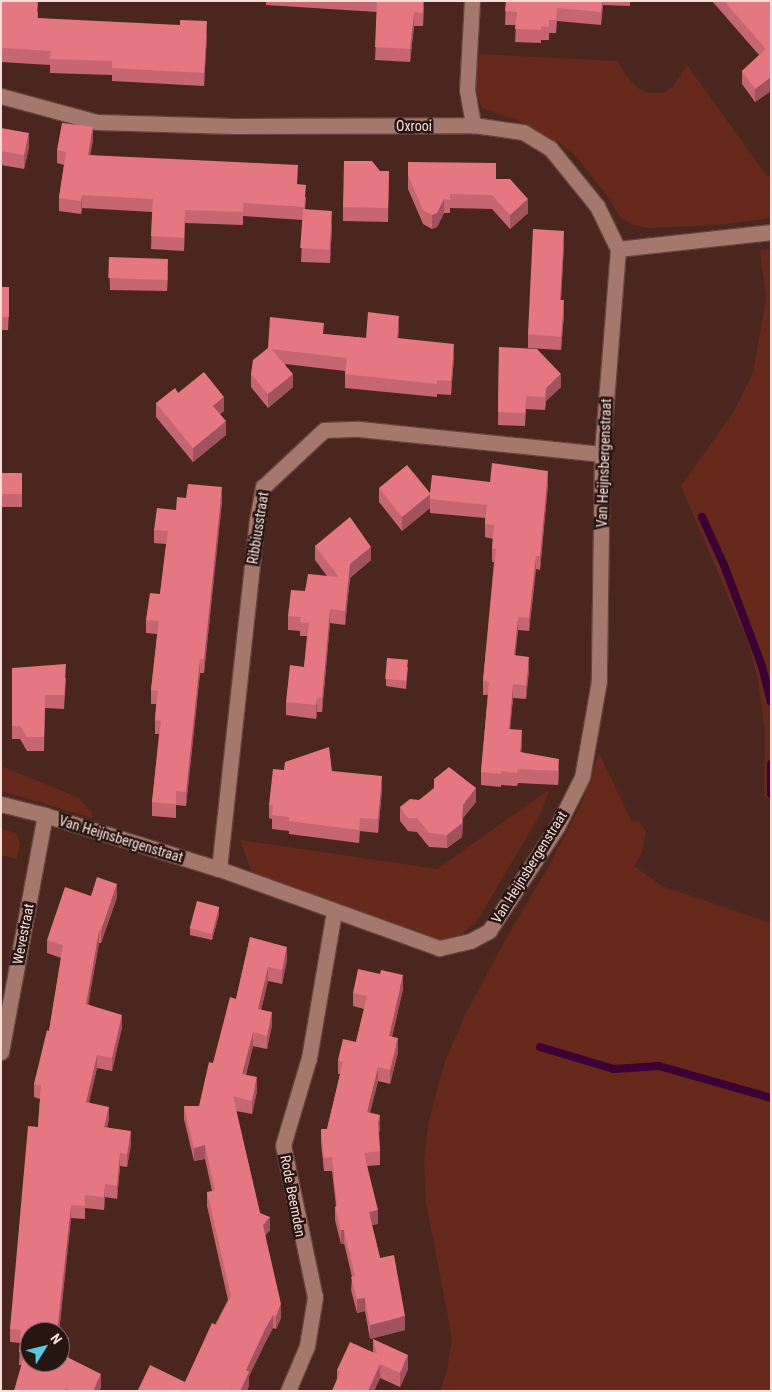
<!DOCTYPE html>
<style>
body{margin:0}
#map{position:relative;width:772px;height:1392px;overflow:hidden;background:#4b261e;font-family:"Roboto Condensed",sans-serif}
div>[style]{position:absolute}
.green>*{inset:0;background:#66291b}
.stream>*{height:8px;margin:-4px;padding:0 4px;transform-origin:4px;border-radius:4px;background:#3b0034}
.roads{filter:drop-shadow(1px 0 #64443d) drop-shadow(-1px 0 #64443d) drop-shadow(0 1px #64443d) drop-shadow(0 -1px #64443d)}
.street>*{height:15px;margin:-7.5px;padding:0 7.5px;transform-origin:7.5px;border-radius:7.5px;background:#a4786d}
.wall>*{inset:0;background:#c56671;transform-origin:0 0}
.shaded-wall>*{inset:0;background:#a0535c;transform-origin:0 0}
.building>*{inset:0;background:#e57783;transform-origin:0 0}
span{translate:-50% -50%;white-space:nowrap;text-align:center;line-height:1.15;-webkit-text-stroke:5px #261511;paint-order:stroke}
.street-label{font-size:14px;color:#f7ded8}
.frame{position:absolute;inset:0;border:2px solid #f7ded8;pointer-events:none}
.north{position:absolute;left:20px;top:1322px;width:50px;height:50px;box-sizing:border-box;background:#261511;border:1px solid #7a6561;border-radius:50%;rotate:54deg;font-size:14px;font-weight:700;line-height:20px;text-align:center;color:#f7ded8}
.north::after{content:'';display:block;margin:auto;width:18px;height:22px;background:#57c9e2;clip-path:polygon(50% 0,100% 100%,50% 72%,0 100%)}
</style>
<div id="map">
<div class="green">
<i style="clip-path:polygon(478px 54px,617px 61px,626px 76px,638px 88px,648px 93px,663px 93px,673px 86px,687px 65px,767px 176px,771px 177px,771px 218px,716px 225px,648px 228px,633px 225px,620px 217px,608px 197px,575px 155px,560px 143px,516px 120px,482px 108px,475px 88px)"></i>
<i style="clip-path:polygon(771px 249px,771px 800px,764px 796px,765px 732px,758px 680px,749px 645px,681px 486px,734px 411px,753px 373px,766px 299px,760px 250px)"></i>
<i style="clip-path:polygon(599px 753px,632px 822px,638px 821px,646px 831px,643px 849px,634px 866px,662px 886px,771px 923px,771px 1391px,440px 1391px,447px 1370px,452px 1338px,426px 1203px,424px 1162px,428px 1124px,445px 1061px,465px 1015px,504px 942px,547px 869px,581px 805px)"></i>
<i style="clip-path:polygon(1px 766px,79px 798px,92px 812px,93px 818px,1px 791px)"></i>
<i style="clip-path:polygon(550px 789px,540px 815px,479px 918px,463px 934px,448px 941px,433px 939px,252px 873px,240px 840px,437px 869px)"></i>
<i style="clip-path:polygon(1px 829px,16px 833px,20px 844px,17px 859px,1px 855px)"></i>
</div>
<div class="stream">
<i style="left:702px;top:517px;width:53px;rotate:65.4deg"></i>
<i style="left:724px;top:565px;width:108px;rotate:69.4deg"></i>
<i style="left:762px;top:666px;width:37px;rotate:76deg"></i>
<i style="left:771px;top:764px;width:30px;rotate:90deg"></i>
<i style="left:540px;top:1047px;width:77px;rotate:16.6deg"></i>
<i style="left:614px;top:1069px;width:45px;rotate:-3.8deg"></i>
<i style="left:659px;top:1066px;width:116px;rotate:15.9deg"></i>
</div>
<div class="roads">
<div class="street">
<i style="left:472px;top:1px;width:89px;rotate:93.2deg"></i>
<i style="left:467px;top:90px;width:36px;rotate:80deg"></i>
<i style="left:1px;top:96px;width:99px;rotate:15.2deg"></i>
<i style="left:97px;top:122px;width:137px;rotate:1.7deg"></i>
<i style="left:234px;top:126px;width:239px;rotate:-0.2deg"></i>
<i style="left:473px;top:125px;width:50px;rotate:8deg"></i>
<i style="left:523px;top:132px;width:31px;rotate:31deg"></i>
<i style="left:550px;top:148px;width:75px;rotate:51deg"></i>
<i style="left:597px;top:206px;width:48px;rotate:64deg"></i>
<i style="left:618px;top:249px;width:206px;rotate:94.5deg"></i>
<i style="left:602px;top:454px;width:227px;rotate:90.8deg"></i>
<i style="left:599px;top:681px;width:97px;rotate:100deg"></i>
<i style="left:582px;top:777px;width:56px;rotate:116.6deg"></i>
<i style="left:557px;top:827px;width:124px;rotate:123.2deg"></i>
<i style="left:489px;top:931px;width:21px;rotate:152deg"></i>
<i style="left:470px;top:941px;width:32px;rotate:167deg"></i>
<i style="left:439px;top:948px;width:234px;rotate:-160.2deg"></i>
<i style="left:219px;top:869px;width:182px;rotate:-162.8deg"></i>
<i style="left:45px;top:815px;width:45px;rotate:-166deg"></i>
<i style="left:618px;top:249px;width:154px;rotate:-6.3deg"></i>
<i style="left:219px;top:869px;width:351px;rotate:-83.8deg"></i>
<i style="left:257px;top:520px;width:34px;rotate:-80deg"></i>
<i style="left:263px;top:487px;width:83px;rotate:-43.1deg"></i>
<i style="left:324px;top:430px;width:35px;rotate:-2deg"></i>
<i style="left:359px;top:429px;width:244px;rotate:5.9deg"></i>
<i style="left:1px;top:1052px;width:241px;rotate:-79.5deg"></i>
<i style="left:288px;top:1391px;width:49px;rotate:-67.1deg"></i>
<i style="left:307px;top:1346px;width:50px;rotate:-80.7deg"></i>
<i style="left:315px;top:1297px;width:155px;rotate:-101.9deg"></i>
<i style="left:283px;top:1145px;width:91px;rotate:-73.4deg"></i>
<i style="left:309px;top:1058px;width:149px;rotate:-80.3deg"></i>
</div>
</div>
<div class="wall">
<i style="clip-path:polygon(1px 1px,38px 12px,38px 18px,207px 34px,204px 86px,112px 81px,112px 75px,50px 73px,50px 65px,1px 62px)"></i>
<i style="clip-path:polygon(266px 1px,424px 1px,423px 26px,414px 26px,410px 62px,375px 60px,377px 12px,266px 5px)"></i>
<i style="clip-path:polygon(506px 1px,630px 1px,630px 6px,603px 5px,601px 25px,557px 21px,556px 33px,549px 33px,549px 40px,541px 40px,541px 43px,515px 42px,516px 25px,505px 25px)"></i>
<i style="clip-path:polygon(712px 1px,771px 1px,771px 91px,755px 102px,742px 84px,742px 71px,759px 55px)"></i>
<i style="clip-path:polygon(1px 128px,29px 147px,24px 169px,1px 165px)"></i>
<i style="clip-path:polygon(93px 140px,90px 155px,297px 184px,306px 198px,305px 209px,332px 224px,330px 263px,301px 262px,303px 220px,243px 216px,243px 225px,185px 223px,184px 251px,151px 249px,152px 212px,82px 208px,81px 214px,59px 211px,59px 198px,64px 165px,57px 163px,57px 150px)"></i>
<i style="clip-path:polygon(408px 162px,496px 179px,528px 213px,510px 229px,492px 209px,450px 208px,450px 213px,444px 213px,437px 227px,432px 229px,423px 224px,408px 189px)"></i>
<i style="clip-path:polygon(380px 171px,389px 171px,388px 222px,343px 221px,343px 207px)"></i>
<i style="clip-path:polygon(564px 244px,561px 300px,564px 314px,561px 350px,528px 348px,528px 334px)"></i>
<i style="clip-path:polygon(109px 257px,168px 270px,167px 291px,110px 290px)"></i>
<i style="clip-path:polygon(1px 287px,9px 300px,8px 330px,1px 330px)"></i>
<i style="clip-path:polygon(399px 329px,398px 338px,454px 357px,451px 395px,437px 394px,437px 397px,345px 388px,345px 371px,285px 364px,293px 387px,268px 408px,251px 387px,251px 374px,268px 348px,324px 334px,366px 338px)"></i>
<i style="clip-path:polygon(499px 347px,561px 387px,546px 401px,545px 410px,526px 409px,525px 426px,498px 425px)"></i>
<i style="clip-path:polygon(178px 393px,224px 411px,220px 414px,226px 435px,193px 462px,156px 417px,156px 403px)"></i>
<i style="left:1px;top:473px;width:21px;height:34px"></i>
<i style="clip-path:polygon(490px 482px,548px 484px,540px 570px,536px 569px,529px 631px,518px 630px,515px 655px,529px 670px,526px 699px,513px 698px,510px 729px,522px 744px,521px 752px,559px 772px,558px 785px,518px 783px,517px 786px,501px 785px,501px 787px,481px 785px,481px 772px,488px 695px,483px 695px,483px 681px,494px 562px,492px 562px,492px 548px,493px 539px,485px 537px,485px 518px,430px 513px,430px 508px,402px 531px,379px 502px,379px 488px,430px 493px)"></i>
<i style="clip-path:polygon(222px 501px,204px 673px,200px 673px,186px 806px,176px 805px,176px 818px,152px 816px,152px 802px,159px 734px,155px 734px,155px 720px,156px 704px,151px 704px,151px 690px,157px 634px,146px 633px,146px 620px,160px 594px,166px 544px,154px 543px,154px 530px,176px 510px)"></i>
<i style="clip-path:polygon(315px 546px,371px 560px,350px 578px,345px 625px,330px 623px,322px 712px,317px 712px,316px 719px,286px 715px,286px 702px,304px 667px,307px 636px,300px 636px,300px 631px,288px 630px,288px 616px,305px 591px,327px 576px,315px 560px)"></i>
<i style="clip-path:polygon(408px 667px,406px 689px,386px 686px,386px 679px)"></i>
<i style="clip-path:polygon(12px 668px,66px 678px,64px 709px,45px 708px,44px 751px,27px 751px,20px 739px,12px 739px)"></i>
<i style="clip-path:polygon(284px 770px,332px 771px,382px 790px,378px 833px,360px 831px,359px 843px,289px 834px,289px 831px,272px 829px,272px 819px,269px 818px,269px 805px)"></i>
<i style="clip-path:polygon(419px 800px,476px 802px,463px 818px,462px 837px,447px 848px,429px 847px,417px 832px,408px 831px,400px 821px,400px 807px)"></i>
<i style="clip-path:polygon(117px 897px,101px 943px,99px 943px,88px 1004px,122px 1027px,112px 1071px,97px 1068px,89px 1102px,109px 1119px,107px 1127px,131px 1144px,127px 1167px,120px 1166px,117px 1199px,105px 1197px,104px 1210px,85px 1208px,85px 1219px,71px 1218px,59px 1332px,30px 1332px,69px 1351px,68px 1358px,101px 1387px,99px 1391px,14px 1391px,22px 1365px,19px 1365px,20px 1343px,10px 1342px,10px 1329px,38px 1127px,40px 1099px,34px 1097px,34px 1084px,49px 1031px,61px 958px,47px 953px,47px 940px)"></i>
<i style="clip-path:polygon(219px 914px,212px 940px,190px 935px,190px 928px)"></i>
<i style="clip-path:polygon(250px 937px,287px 960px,282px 984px,268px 981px,261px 1010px,272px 1025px,267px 1049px,253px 1046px,246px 1075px,257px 1091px,252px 1114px,236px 1111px,260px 1213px,270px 1230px,265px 1236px,281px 1318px,276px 1329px,273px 1328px,265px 1343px,249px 1376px,249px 1385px,247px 1391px,138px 1391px,185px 1382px,228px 1300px,207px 1206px,207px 1192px,212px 1191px,205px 1159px,194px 1161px,184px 1119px,184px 1106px,199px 1106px,213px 1063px,236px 999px)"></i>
<i style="clip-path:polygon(403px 989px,392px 1037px,398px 1052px,390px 1084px,378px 1081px,370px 1112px,380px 1128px,379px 1133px,380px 1151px,380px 1165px,367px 1166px,378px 1224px,372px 1225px,380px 1258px,405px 1330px,370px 1339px,365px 1311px,357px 1313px,351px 1290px,352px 1277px,344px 1243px,341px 1244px,335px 1220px,335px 1207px,336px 1206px,332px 1171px,324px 1171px,321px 1143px,321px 1129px,327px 1129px,333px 1104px,340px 1074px,338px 1074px,338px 1060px,356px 1042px,364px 1009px,353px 1006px,353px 993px)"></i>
<i style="clip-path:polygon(373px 1339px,408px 1369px,400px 1387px,380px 1378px,374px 1391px,332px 1391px,337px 1380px,337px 1370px,373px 1353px)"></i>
</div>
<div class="shaded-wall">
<i style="clip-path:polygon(423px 1px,424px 1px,423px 26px)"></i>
<i style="clip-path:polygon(602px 1px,603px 1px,603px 5px,601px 25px)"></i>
<i style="clip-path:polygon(414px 12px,414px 26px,410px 62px,410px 49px)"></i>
<i style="clip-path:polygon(207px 21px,207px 34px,204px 86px,204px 73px)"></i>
<i style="clip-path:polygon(771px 77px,771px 91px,755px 102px,755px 89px)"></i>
<i style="clip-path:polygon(93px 127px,93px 140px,88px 168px,88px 155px)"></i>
<i style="clip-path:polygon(29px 133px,29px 147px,24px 169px,24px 155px)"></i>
<i style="clip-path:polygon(82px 195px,82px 208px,81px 214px,81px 201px)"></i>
<i style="clip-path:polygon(444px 199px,444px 213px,437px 227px,432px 229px,432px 215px)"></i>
<i style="clip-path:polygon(528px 199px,528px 213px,510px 229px,510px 215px)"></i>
<i style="clip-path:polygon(185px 210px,185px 223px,184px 251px,184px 238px)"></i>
<i style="clip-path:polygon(332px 211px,332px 224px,330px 263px,330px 250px)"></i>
<i style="clip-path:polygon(564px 231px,564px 244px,560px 314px,560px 300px)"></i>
<i style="clip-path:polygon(168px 259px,168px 270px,167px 291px,167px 279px)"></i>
<i style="clip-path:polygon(9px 287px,9px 300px,8px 330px,8px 317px)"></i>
<i style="clip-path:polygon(564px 300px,564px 314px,561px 350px,561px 337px)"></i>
<i style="clip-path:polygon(399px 316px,399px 329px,397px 351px,397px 338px)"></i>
<i style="clip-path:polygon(454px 344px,454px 357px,451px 395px,451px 381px)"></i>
<i style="clip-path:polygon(293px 374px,293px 387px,268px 408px,268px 394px)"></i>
<i style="clip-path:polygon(561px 374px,561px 387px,546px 401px,545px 410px,546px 388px)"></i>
<i style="clip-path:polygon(224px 397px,224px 411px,213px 420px,213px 406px)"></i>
<i style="clip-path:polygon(226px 421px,226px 435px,193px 462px,193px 448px)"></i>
<i style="clip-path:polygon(548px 471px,548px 484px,540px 570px,540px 556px)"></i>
<i style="clip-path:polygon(222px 487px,222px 501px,204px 673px,204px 659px)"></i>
<i style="clip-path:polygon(430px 494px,430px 508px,402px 531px,402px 517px)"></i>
<i style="clip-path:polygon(371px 547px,371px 560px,350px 578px,345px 625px,345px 611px,350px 564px)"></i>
<i style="clip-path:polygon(536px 556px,536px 569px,529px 631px,529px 618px)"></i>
<i style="clip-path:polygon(330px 609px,330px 623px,322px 712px,322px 698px)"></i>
<i style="clip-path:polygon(518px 617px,518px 630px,514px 668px,514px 655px)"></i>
<i style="clip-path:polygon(529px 657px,529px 670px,526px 699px,526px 686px)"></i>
<i style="clip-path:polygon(200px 659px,200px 673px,186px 806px,186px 792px)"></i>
<i style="clip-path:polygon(513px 684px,513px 698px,509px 742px,509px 729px)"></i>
<i style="clip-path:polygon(317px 698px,317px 712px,316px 719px,316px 705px)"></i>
<i style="clip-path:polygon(522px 730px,522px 744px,520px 765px,520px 752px)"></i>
<i style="clip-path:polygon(559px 759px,559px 772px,558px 785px,558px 771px)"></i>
<i style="clip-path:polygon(382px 776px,382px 790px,378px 833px,378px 819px)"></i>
<i style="clip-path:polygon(476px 788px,476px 802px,463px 818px,462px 837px,447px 848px,447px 835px,463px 805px)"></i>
<i style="clip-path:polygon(117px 884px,117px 897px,101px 943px,101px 930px)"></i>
<i style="clip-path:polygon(219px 907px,219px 914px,212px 940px,212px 933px)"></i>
<i style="clip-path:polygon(99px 930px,99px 943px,86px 1017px,86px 1004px)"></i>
<i style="clip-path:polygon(287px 947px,287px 960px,282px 984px,282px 970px)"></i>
<i style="clip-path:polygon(268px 967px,268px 981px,258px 1022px,258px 1009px)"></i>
<i style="clip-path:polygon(403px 975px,403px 989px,389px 1050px,389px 1036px)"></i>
<i style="clip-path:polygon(272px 1012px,272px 1025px,267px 1049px,267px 1036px)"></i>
<i style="clip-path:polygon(122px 1015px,122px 1027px,112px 1071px,112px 1058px)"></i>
<i style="clip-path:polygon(253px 1032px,253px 1046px,242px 1087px,242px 1074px)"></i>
<i style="clip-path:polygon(398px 1038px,398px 1052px,390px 1084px,390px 1070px)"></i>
<i style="clip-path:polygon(97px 1055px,97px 1068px,86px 1114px,86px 1102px)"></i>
<i style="clip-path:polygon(378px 1067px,378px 1081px,367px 1125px,367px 1112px)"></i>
<i style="clip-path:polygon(257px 1077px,257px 1091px,252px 1114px,252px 1101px)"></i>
<i style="clip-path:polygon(109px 1107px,109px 1119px,104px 1140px,104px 1127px)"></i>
<i style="clip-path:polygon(380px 1115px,380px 1128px,378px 1138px,378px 1124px)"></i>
<i style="clip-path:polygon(131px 1131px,131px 1144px,127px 1167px,127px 1154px)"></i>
<i style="clip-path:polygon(205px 1145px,205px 1159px,194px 1161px,194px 1148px)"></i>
<i style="clip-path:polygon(120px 1153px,120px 1166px,117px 1199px,117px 1186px)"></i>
<i style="clip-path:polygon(105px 1184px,105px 1197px,104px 1210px,104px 1197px)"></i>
<i style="clip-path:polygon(71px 1205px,71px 1218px,59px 1332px,57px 1332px)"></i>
<i style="clip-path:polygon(378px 1210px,378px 1224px,369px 1225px,369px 1212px)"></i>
<i style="clip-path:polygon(270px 1217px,270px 1230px,263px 1238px,263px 1225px)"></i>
<i style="left:341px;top:1230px;width:3px;height:14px"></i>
<i style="clip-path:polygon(365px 1298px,365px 1311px,357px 1313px,357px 1299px)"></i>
<i style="clip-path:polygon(281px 1304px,281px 1318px,276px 1329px,276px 1316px)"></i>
<i style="clip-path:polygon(273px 1315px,273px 1328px,265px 1343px,249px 1376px,249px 1385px,247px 1391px,240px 1391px,246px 1370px,265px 1329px)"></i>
<i style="clip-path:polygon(405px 1316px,405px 1330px,370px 1339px,370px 1325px)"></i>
<i style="clip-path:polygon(69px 1338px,69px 1351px,67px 1370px,67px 1357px)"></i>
<i style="clip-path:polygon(408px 1355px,408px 1369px,400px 1387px,400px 1373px)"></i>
<i style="clip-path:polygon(380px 1364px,380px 1378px,374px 1391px,368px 1391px)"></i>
<i style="clip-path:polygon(101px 1374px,101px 1387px,99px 1391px,93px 1391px)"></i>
</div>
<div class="building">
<i style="clip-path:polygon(1px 1px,38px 1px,37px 18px,180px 25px,180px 20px,207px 21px,204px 73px,112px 68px,112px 61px,50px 59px,51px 51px,1px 48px)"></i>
<i style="clip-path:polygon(377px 1px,423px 1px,423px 13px,414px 12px,410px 49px,375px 47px)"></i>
<i style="clip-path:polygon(506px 1px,602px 1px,601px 12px,557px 8px,556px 20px,549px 20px,549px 27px,541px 26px,541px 30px,515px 29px,517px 12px,505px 11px)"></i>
<i style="clip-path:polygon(724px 1px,771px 1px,771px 77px,755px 89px,742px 71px,766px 49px)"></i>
<i style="clip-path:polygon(62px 123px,93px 127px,88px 155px,298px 165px,297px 184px,306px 185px,304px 207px,243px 203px,243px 212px,185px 210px,184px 238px,151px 236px,153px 199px,82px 195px,81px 201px,59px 198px,66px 152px,57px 150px)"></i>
<i style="clip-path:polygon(1px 128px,29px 133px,24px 155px,1px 151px)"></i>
<i style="clip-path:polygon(344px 161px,372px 161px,380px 171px,389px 171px,388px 208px,343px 207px)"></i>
<i style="clip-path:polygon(408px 162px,496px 163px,496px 179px,510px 179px,528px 199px,510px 215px,492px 195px,450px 194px,450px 200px,444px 199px,437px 213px,432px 215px,423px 210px,408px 175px)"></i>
<i style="left:303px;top:209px;width:29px;height:39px;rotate:4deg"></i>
<i style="clip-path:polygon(533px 229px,564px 231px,560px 300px,564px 300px,561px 337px,528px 334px)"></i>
<i style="left:109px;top:257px;width:59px;height:21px;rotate:2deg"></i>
<i style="left:1px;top:287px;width:8px;height:30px"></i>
<i style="clip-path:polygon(368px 312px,399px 316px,397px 338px,454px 344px,451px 381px,437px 380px,437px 384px,345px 374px,347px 358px,271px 349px,293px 374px,268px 394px,251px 374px,253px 360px,268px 348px,270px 317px,324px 323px,323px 334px,366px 338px)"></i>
<i style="clip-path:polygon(499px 347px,537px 349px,561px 374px,546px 388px,545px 397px,526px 396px,525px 413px,498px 412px)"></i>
<i style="clip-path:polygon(204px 372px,224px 397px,213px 406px,226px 421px,193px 448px,156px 403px,175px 388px,178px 393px)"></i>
<i style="clip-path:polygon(492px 463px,548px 471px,540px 556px,536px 556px,529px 618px,518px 617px,514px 655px,529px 657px,526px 686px,513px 684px,509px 729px,522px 730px,520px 752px,559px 759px,558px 771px,518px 769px,517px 773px,501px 771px,501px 774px,481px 772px,489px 682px,483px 681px,496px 549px,492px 548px,494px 525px,485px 524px,487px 505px,430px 499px,430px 494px,402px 517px,379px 488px,407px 465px,430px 493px,432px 475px,490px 482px)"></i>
<i style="left:1px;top:473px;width:21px;height:21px"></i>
<i style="clip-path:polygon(188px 484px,222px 487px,204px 659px,200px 659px,186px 792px,176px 791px,176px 804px,152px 802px,161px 721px,155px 720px,158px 691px,151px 690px,159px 621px,146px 620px,150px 593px,160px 594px,168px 531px,154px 530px,157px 508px,176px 510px,177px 497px,186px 498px)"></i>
<i style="clip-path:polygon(350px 517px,371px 547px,350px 564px,345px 611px,330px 609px,322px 698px,317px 698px,316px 705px,286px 702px,290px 665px,304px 667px,309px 623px,300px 622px,301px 617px,288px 616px,291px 590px,305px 591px,308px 574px,339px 577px,315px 546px)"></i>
<i style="left:387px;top:658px;width:21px;height:21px;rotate:5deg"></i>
<i style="clip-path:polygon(66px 664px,64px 695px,45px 695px,44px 737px,27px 737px,20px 726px,12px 726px,12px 668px)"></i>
<i style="clip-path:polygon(329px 747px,332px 771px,382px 776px,378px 819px,360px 818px,359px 830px,289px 821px,289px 817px,272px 815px,273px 805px,269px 805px,273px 769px,284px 770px,285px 762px)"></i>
<i style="clip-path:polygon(449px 767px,476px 788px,463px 805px,462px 823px,447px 835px,429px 833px,417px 818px,408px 818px,400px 807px,410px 799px,419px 800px,434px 788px,434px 779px)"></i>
<i style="clip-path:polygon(97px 877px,117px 884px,101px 930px,99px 930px,86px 1004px,122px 1015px,112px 1058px,97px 1055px,86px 1102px,109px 1107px,104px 1127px,131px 1131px,127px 1154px,120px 1153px,117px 1186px,105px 1184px,104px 1197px,85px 1195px,85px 1206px,71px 1205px,57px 1332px,30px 1332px,30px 1362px,60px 1362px,60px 1337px,69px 1338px,67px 1357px,101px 1374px,93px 1391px,72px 1391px,65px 1388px,64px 1391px,14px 1391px,25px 1352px,19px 1352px,21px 1330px,10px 1329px,28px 1126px,38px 1127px,41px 1086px,34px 1084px,47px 1030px,49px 1031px,63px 945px,47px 940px,65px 887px,91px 896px)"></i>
<i style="left:197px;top:901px;width:23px;height:28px;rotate:15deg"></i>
<i style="clip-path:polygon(250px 937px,287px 947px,282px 970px,268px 967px,258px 1009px,272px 1012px,267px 1036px,253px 1032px,242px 1074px,257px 1077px,252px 1101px,233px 1096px,260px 1213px,270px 1217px,263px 1225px,281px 1304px,276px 1316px,273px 1315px,265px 1329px,246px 1370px,249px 1372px,240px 1391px,234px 1391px,230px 1389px,230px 1391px,139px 1391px,138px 1390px,150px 1365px,185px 1382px,212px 1323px,216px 1325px,231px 1296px,207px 1192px,215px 1191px,205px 1145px,194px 1148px,184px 1106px,199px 1106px,209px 1062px,213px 1063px,230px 997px,236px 999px)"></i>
<i style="clip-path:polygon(358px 969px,380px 974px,381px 970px,403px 975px,389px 1036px,398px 1038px,390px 1070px,378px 1067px,367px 1112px,380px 1115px,378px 1124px,380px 1151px,364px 1153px,378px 1210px,369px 1212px,380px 1258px,394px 1255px,405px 1316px,370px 1325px,365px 1298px,357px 1299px,351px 1277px,355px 1276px,344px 1230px,341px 1230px,335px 1207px,337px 1206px,332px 1157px,324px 1158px,321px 1129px,327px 1129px,333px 1104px,343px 1062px,338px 1060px,343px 1039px,356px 1042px,367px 996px,353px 993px)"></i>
<i style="clip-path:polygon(373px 1339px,408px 1355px,400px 1373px,380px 1364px,368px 1391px,332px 1391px,340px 1372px,337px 1370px,350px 1342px,377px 1354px)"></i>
</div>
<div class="street-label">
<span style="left:414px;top:126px">Oxrooi</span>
<span style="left:604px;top:463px;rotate:-88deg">Van Heijnsbergenstraat</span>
<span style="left:258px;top:528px;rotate:-81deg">Ribbiusstraat</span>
<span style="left:121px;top:839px;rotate:17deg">Van Heijnsbergenstraat</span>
<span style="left:529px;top:867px;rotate:-58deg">Van Heijnsbergenstraat</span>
<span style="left:23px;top:934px;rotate:-79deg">Wevestraat</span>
<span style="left:293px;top:1196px;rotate:79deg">Rode Beemden</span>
</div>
<div class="frame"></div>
<div class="north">N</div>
</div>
